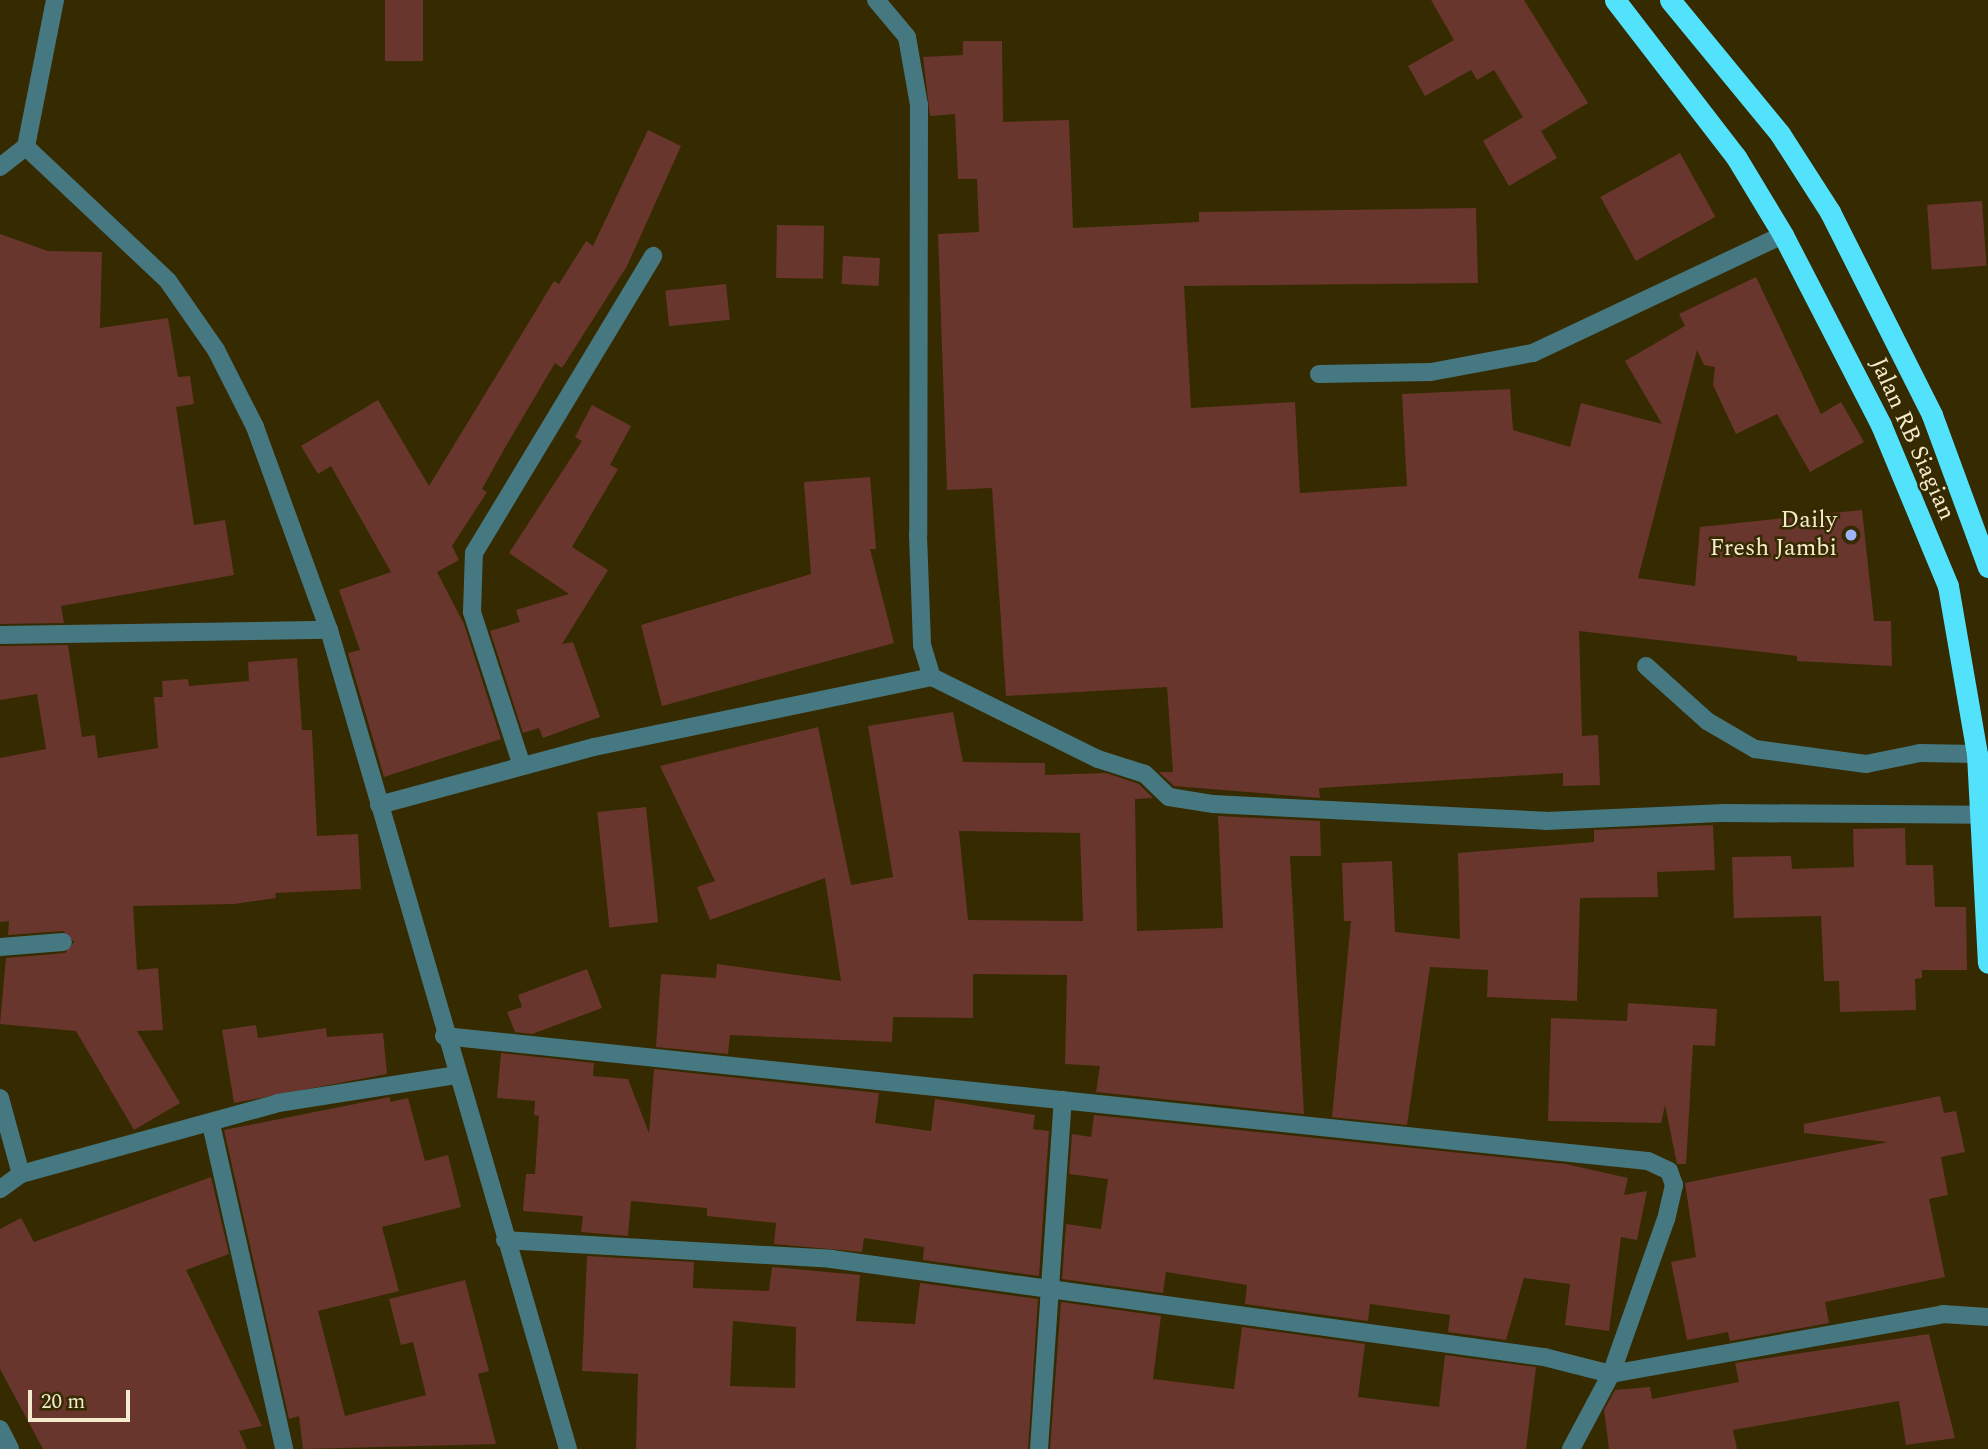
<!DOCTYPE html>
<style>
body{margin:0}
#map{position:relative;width:1988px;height:1449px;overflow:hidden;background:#362a00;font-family:Spectral,serif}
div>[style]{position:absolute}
.building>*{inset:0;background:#68362c;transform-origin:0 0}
.minor>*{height:18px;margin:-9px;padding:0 9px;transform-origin:9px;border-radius:9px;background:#467882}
.highway>*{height:21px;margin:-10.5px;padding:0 10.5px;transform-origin:10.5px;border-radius:10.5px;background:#53e2fc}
.dots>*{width:19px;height:19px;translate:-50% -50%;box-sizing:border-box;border:4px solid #362a00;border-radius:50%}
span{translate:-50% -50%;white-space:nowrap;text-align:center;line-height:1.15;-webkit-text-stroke:5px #362a00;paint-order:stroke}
.street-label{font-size:24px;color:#f4ebcf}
.poi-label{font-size:24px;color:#f4ebcf}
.right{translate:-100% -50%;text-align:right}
.scale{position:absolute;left:28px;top:1390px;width:102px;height:32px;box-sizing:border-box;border:4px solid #f4ebcf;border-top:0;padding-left:9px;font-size:21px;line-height:24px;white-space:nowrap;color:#f4ebcf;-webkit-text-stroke:5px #362a00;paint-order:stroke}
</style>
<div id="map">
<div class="building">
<i style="left:385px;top:0;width:38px;height:61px"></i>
<i style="clip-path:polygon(1431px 0,1524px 0,1588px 103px,1541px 131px,1557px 158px,1509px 186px,1483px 141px,1523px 117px,1494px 70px,1477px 80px,1471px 70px,1425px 96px,1408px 66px,1454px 40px)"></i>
<i style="clip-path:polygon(963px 41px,1002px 41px,1003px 122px,1069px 120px,1073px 228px,1199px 222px,1199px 212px,1476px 208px,1478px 283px,1184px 286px,1191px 408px,1295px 402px,1300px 493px,1407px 486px,1402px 394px,1510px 389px,1513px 430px,1570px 447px,1581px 403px,1662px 424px,1625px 361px,1685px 326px,1679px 314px,1756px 277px,1821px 414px,1841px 402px,1864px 442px,1810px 472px,1777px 414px,1736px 434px,1713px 385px,1715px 367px,1704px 365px,1697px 350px,1638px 578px,1695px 586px,1700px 527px,1862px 510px,1874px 621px,1891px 621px,1892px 666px,1797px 661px,1797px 656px,1579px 631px,1582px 736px,1598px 735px,1600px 785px,1563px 786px,1563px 773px,1319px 788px,1320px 798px,1174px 786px,1159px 772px,1173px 772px,1167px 687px,1006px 696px,992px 488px,947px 490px,938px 234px,979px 232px,977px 179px,958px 179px,955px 114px,930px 116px,923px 57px,963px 55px)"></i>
<i style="clip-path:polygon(648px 130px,681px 146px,627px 266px,562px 368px,555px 363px,506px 446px,482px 489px,487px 492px,452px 546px,459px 560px,437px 572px,464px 624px,501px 739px,384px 777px,348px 653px,360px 650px,339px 590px,391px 572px,331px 466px,318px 474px,301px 446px,378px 400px,429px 486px,554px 281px,559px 284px,586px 241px,593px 246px)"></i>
<i style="left:1680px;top:153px;width:73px;height:91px;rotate:61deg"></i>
<i style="left:1982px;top:201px;width:65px;height:55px;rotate:86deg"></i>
<i style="left:777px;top:225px;width:47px;height:53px;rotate:1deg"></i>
<i style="clip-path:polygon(0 234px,48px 251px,102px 252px,100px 328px,168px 318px,178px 377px,190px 376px,194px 404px,176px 407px,194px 525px,225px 520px,234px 575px,61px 606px,64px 623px,0 624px)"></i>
<i style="left:843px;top:256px;width:37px;height:28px;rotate:3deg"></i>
<i style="left:726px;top:284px;width:36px;height:61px;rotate:84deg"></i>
<i style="clip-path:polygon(592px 405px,631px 426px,610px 465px,618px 469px,572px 547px,608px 570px,562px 644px,573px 642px,600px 717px,543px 738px,539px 728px,523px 733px,490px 631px,520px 622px,516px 610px,569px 594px,509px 553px,582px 441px,575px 437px)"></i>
<i style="clip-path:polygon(870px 477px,876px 549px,870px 549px,894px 643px,662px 706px,641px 625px,811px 574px,804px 482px)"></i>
<i style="clip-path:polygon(68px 645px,82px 737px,95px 735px,98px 758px,158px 748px,154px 697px,163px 697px,162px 681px,188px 679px,189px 686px,249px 681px,248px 662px,297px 658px,302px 730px,312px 730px,317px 836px,358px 834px,361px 889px,275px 893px,276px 898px,234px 904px,133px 906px,137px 970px,158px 968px,163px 1030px,137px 1031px,180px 1103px,134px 1130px,76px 1031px,0 1024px,6px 958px,65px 953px,74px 942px,63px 931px,8px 935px,9px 921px,0 922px,0 758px,46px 749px,37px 694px,0 700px,0 646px)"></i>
<i style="clip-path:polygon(evenodd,953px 712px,963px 762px,1045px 763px,1045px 775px,1106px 773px,1139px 784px,1153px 798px,1135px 799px,1137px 931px,1223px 928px,1218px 816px,1320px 821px,1321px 856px,1290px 856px,1304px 1114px,1096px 1092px,1100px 1066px,1065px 1064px,1067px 975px,973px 974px,973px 1018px,893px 1017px,892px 1042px,730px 1035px,728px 1054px,656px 1047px,661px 974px,716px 978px,717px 964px,841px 981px,825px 878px,710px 920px,697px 887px,715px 881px,660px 766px,818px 727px,851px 885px,893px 877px,868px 726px,953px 712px,959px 831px,1080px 833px,1083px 921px,968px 920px,959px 831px)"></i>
<i style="left:646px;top:807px;width:116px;height:49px;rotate:84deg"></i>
<i style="clip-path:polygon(1713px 825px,1715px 870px,1657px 872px,1658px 897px,1580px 898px,1577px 1001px,1487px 997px,1488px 970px,1430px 967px,1407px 1125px,1332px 1117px,1351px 921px,1344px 921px,1342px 863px,1392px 861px,1395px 932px,1460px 939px,1458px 853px,1594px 842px,1594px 830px)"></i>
<i style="clip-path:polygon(1905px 828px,1906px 865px,1933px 865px,1935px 907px,1966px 907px,1967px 970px,1922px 970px,1922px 978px,1915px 979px,1916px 1010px,1840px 1012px,1839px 981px,1824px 981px,1821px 916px,1734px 918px,1732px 857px,1791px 856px,1792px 869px,1854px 867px,1853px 829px)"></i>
<i style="clip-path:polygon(587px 969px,602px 1008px,532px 1034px,515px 1032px,507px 1012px,522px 1007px,518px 995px)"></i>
<i style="clip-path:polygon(1628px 1003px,1717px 1009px,1715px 1046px,1693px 1045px,1686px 1164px,1677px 1164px,1665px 1105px,1661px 1123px,1548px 1121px,1551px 1018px,1627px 1021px)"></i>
<i style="clip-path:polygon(256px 1025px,258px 1038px,326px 1028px,327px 1037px,383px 1033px,387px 1074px,234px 1103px,222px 1030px)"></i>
<i style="clip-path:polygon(501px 1053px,594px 1063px,593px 1076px,628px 1079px,649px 1133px,654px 1069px,879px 1093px,875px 1123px,931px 1131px,935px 1099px,1035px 1115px,1033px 1129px,1049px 1131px,1039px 1276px,923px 1260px,924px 1247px,864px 1238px,862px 1252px,774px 1244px,776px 1223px,707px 1216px,707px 1208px,631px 1201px,628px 1236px,581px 1232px,583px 1216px,523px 1211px,526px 1174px,535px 1174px,539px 1116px,534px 1115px,535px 1101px,497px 1098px)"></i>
<i style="clip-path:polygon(1940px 1096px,1944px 1113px,1956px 1111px,1965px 1152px,1941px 1157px,1948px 1195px,1929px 1199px,1945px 1277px,1825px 1302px,1829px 1323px,1730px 1341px,1728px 1332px,1687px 1340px,1671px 1262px,1696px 1257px,1685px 1183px,1888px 1142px,1804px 1133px,1804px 1124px)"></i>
<i style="clip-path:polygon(390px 1097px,390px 1102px,408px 1098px,425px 1161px,448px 1155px,461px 1207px,382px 1227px,399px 1291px,318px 1311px,345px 1416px,426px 1395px,413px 1342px,401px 1345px,389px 1299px,465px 1280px,489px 1371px,478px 1374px,496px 1444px,303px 1449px,299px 1416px,289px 1419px,224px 1130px)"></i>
<i style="clip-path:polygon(1094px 1115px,1566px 1164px,1628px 1178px,1624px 1195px,1647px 1191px,1637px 1240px,1621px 1237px,1609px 1331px,1565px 1325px,1570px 1284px,1524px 1278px,1506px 1340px,1448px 1332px,1450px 1315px,1370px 1304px,1368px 1321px,1245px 1304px,1247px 1285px,1166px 1272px,1163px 1293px,1062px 1279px,1066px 1224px,1101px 1229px,1108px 1179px,1069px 1174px,1072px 1134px,1091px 1137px)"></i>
<i style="clip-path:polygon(211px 1177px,229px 1254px,186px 1270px,262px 1426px,239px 1431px,247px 1449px,43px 1449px,0 1369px,0 1229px,21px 1218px,34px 1242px)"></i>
<i style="clip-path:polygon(evenodd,587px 1256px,694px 1262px,693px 1288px,769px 1291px,772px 1267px,860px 1275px,856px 1321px,915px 1324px,920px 1283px,1038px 1299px,1028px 1449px,636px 1449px,638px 1374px,582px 1371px,587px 1256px,733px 1321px,796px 1327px,795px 1388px,730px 1386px,733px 1321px)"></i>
<i style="clip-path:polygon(1061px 1302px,1161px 1316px,1153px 1379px,1234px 1389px,1242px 1327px,1365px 1344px,1358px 1397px,1439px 1407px,1445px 1355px,1536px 1367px,1526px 1449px,1050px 1449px)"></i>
<i style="clip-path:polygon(1929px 1334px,1955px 1438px,1906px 1445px,1899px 1401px,1733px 1430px,1737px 1449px,1609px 1449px,1604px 1410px,1615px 1390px,1650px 1387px,1652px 1399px,1739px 1382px,1735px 1363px)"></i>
</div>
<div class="minor">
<i style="left:55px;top:0;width:150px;rotate:101.2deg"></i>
<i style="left:26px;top:147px;width:195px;rotate:43.3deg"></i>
<i style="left:168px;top:281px;width:84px;rotate:55.2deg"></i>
<i style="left:216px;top:350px;width:86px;rotate:63.1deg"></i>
<i style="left:255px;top:427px;width:216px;rotate:70deg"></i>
<i style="left:329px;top:630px;width:853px;rotate:73.73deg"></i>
<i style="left:876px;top:0;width:48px;rotate:50deg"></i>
<i style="left:907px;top:37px;width:69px;rotate:80deg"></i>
<i style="left:919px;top:105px;width:430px;rotate:90.1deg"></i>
<i style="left:918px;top:535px;width:110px;rotate:87.9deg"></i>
<i style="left:922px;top:645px;width:34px;rotate:73deg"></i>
<i style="left:0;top:167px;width:33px;rotate:-38deg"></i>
<i style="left:1319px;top:374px;width:112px;rotate:-1deg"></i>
<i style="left:1431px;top:372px;width:104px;rotate:-10.6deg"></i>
<i style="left:1533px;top:353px;width:276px;rotate:-25.3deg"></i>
<i style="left:0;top:635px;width:329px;rotate:-0.9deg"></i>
<i style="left:1646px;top:666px;width:82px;rotate:42deg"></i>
<i style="left:1707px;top:721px;width:56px;rotate:30.3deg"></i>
<i style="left:1755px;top:749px;width:112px;rotate:7.7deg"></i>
<i style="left:1866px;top:764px;width:55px;rotate:-11.5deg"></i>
<i style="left:1920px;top:753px;width:57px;rotate:1deg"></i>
<i style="left:522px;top:766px;width:162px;rotate:-108deg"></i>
<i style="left:472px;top:612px;width:59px;rotate:-88.1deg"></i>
<i style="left:474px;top:553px;width:347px;rotate:-58.9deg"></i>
<i style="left:379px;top:805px;width:223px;rotate:-15.1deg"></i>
<i style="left:594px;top:747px;width:345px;rotate:-11.7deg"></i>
<i style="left:932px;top:677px;width:185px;rotate:26.3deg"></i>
<i style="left:1098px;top:759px;width:49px;rotate:17.7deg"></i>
<i style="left:1145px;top:774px;width:33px;rotate:44deg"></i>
<i style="left:1169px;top:797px;width:45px;rotate:9deg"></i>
<i style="left:1213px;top:804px;width:333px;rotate:2.9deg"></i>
<i style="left:1546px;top:821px;width:179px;rotate:-2.6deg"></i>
<i style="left:1725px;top:813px;width:257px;rotate:0.4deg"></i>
<i style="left:0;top:947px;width:63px;rotate:-4.5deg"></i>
<i style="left:444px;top:1036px;width:1210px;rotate:5.93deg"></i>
<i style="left:1648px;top:1161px;width:23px;rotate:25deg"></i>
<i style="left:1669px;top:1171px;width:15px;rotate:70deg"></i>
<i style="left:1674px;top:1185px;width:35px;rotate:103deg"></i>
<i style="left:1666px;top:1219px;width:164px;rotate:109.5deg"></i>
<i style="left:1611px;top:1374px;width:85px;rotate:118.1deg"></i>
<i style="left:0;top:1098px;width:79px;rotate:74.6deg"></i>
<i style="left:21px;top:1174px;width:26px;rotate:144deg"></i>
<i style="left:211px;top:1124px;width:333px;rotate:77.3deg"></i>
<i style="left:21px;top:1174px;width:267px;rotate:-15.4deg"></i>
<i style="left:278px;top:1103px;width:180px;rotate:-8.9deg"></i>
<i style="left:505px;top:1240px;width:327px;rotate:3.3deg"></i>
<i style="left:831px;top:1259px;width:720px;rotate:7.83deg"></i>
<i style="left:1544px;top:1357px;width:69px;rotate:14.2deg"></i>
<i style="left:1611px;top:1374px;width:337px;rotate:-10.2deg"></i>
<i style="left:1943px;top:1314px;width:45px;rotate:3.8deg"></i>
<i style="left:0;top:1429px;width:22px;rotate:63deg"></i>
<i style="left:1039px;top:1449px;width:350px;rotate:-86.1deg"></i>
</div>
<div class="highway">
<i style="left:1615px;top:0;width:198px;rotate:52.4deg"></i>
<i style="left:1736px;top:157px;width:91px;rotate:58.9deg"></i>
<i style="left:1783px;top:235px;width:214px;rotate:62.7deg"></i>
<i style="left:1881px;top:425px;width:174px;rotate:67.4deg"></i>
<i style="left:1948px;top:586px;width:170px;rotate:80.2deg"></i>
<i style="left:1977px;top:754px;width:209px;rotate:87deg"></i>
<i style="left:1670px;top:0;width:173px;rotate:50.6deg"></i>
<i style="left:1780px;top:134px;width:93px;rotate:57.3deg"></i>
<i style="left:1830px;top:212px;width:227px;rotate:63.3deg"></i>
<i style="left:1932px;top:415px;width:162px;rotate:69.8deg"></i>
</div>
<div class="dots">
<i style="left:1851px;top:535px;background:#9fb3fd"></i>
</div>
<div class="street-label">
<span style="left:1912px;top:439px;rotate:66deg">Jalan RB Siagian</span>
</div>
<div class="poi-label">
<span class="right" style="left:1837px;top:535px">Daily<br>Fresh Jambi</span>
</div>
<div class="scale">20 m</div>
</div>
